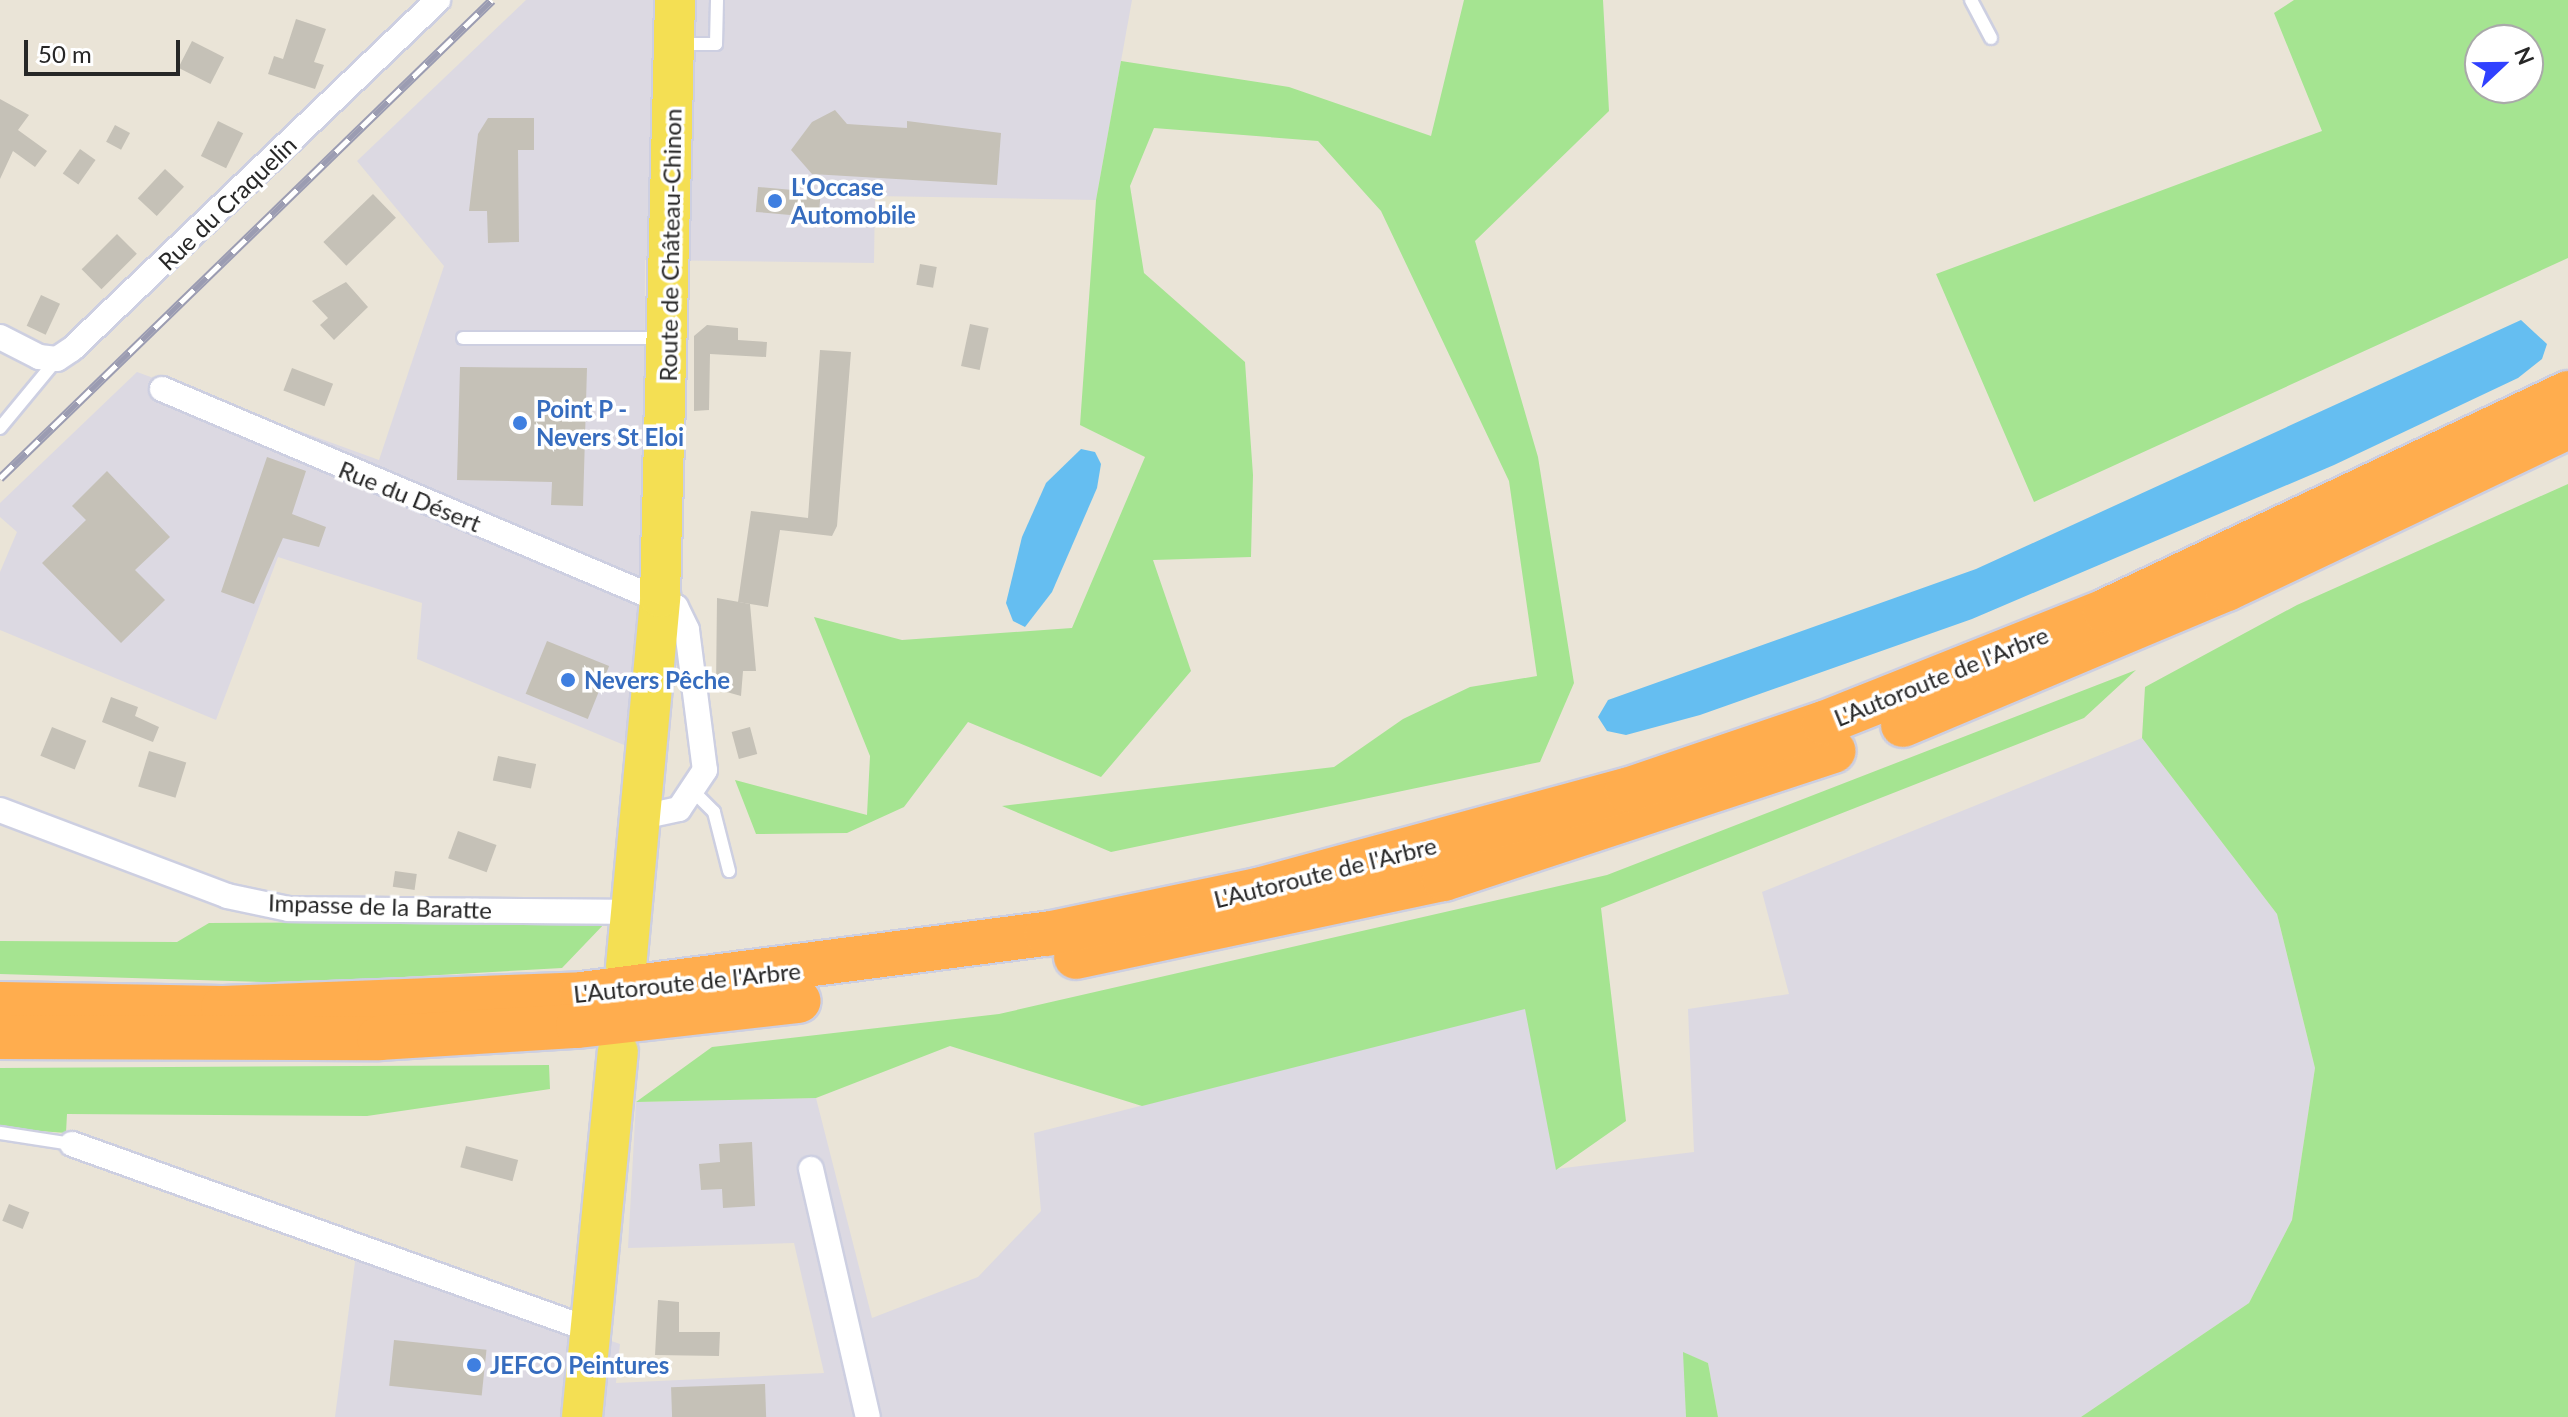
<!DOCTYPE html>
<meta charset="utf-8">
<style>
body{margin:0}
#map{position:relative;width:2568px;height:1417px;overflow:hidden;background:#eae4d7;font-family:Lato,sans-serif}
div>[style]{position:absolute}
.industrial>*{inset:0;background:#dcd9e2}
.green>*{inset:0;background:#a5e491}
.water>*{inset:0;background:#65bef1}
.building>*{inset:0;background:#c5c1b7;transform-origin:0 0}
.roads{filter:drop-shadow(2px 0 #cdcfe1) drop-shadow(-2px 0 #cdcfe1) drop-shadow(0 2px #cdcfe1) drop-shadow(0 -2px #cdcfe1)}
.lane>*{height:12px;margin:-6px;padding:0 6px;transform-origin:6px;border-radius:6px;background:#fff}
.street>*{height:24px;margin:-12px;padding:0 12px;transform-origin:12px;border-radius:12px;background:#fff}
.primary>*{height:40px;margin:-20px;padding:0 20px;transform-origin:20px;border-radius:20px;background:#f4df53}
.highway>*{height:44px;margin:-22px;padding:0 22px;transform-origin:22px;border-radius:22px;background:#ffad4e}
.rail>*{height:9px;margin-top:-4.5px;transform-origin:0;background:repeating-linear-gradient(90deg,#fff 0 18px,#9b9cb2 0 36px);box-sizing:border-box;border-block:2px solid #9b9cb2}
.dots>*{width:22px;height:22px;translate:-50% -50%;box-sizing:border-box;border:4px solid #fff;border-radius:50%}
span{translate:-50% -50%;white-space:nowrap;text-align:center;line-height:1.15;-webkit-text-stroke:7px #fff;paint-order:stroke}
.shop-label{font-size:24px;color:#366cbe;font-weight:700}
.left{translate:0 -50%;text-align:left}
.street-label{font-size:24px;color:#272727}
.north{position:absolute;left:2464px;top:24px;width:80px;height:80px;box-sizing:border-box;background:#fff;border:2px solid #a9a9a9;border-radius:50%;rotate:68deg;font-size:22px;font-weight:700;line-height:32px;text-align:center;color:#272727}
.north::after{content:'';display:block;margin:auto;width:28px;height:36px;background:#3041ff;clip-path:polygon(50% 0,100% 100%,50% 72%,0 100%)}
.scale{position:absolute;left:24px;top:40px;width:156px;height:36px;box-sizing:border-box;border:4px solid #272727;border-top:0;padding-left:10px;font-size:24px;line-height:28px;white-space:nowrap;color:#272727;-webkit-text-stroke:6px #fff;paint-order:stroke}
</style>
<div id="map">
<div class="industrial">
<i style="clip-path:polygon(526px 0,1132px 0,1096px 200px,875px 196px,874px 263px,645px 260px,644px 578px,624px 745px,417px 659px,422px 603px,278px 557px,216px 720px,0 630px,0 572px,17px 532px,0 517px,0 503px,137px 372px,379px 460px,444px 266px,357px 161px)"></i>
<i style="clip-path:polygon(2142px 738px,2277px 914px,2315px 1068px,2292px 1220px,2249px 1303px,2081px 1417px,1718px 1417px,1708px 1363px,1684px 1353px,1686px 1417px,335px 1417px,356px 1254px,620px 1344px,616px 1383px,824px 1373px,794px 1243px,628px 1248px,636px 1102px,816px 1098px,872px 1318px,978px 1277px,1041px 1211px,1034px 1133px,1526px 1008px,1556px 1169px,1694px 1152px,1688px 1009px,1789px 994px,1762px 892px)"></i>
</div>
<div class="green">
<i style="clip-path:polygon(1464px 0,1603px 0,1609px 111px,1475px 241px,1538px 457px,1574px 683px,1540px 762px,1111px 852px,1002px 806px,1334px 767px,1403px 719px,1470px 687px,1537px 676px,1509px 481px,1381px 211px,1318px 141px,1154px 128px,1130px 186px,1144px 273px,1245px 362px,1253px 475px,1251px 557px,1153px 560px,1191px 671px,1101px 777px,968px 722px,904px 807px,847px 833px,756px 834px,735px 780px,867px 815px,870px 756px,814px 617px,902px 640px,1072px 628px,1145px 457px,1080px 425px,1096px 200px,1121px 61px,1289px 87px,1431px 136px)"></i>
<i style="clip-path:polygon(evenodd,2294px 0,2568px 0,2568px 258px,2034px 502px,1936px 274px,2322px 131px,2274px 13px,2294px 0,2480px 40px,2528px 40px,2528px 88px,2480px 88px,2480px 40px)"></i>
<i style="clip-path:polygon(2568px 484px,2568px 1417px,2081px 1417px,2249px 1303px,2292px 1220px,2315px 1068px,2277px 914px,2142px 738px,2145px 687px,2297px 605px)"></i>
<i style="clip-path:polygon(2136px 670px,2084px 718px,1601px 908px,1626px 1121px,1556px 1170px,1525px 1009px,1142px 1106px,950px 1046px,816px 1098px,636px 1102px,712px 1047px,999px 1014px,1607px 875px)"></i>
<i style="clip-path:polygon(607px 921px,562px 968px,298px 983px,0 974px,0 941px,177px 942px,209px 923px)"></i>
<i style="clip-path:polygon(549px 1065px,550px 1089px,367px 1116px,67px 1114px,66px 1133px,0 1128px,0 1068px)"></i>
<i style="clip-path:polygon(1683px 1352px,1708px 1363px,1718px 1417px,1686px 1417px)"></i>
</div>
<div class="water">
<i style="clip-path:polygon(2521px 320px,2547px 344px,2542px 359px,2518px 378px,2334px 465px,1972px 619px,1700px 715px,1626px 735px,1607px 731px,1598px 717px,1608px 700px,1976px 569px)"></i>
<i style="clip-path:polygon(1081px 449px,1095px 452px,1101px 464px,1097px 488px,1052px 592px,1025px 627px,1013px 621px,1006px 603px,1022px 537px,1046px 483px)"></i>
</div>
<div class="building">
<i style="clip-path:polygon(296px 19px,326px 29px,314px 62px,324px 65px,315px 89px,268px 74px,274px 56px,283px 59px)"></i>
<i style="left:192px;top:41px;width:36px;height:30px;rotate:27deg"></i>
<i style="clip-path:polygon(0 99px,29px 115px,18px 130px,47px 151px,35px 167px,13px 151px,0 179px)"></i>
<i style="clip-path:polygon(835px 110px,847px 124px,907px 128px,907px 121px,1001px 133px,997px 185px,812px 174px,791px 150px,812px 122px)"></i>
<i style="clip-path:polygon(488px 118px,534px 118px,534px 150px,518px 150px,519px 242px,488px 243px,487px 211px,469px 211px,478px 134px)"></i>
<i style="left:218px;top:121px;width:28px;height:39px;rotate:26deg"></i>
<i style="left:115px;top:125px;width:17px;height:19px;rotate:28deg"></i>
<i style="left:80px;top:149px;width:19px;height:30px;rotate:35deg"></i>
<i style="left:165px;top:169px;width:26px;height:40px;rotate:43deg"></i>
<i style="left:758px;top:187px;width:63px;height:25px;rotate:5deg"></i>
<i style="left:373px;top:194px;width:33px;height:69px;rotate:46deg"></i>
<i style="left:117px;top:234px;width:28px;height:50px;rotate:45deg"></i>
<i style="left:920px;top:264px;width:17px;height:21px;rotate:10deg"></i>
<i style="clip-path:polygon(346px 282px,368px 307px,334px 340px,320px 325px,328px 318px,312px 301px)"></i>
<i style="left:41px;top:295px;width:21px;height:34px;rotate:25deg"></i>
<i style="left:970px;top:324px;width:19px;height:43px;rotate:12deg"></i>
<i style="clip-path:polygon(707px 325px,738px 328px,738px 340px,767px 342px,766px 357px,710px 354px,709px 410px,694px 411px,694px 336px)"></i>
<i style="clip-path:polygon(820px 350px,851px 352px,837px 526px,832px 536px,780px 530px,768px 607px,738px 602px,751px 511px,808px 518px)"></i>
<i style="clip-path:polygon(460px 367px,587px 368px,583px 506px,551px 505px,552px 482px,457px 480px)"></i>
<i style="left:292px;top:368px;width:44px;height:24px;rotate:21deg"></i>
<i style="clip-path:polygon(267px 457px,306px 471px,292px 514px,326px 527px,319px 547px,283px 538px,254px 604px,221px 592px)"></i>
<i style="clip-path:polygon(107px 471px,170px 537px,135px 570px,165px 600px,121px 643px,42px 563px,86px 520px,72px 506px)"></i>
<i style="clip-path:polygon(717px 598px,750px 604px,756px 671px,743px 671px,741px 696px,716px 689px)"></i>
<i style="left:547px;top:641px;width:67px;height:57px;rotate:22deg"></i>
<i style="clip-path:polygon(111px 697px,138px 707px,135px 716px,159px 727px,153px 742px,102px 722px)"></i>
<i style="left:52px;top:727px;width:37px;height:31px;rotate:22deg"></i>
<i style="left:750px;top:727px;width:28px;height:19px;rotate:75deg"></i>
<i style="left:149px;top:751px;width:39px;height:37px;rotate:17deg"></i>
<i style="left:498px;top:756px;width:39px;height:25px;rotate:12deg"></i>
<i style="left:458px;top:831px;width:41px;height:29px;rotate:20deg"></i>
<i style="left:395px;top:871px;width:22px;height:16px;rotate:8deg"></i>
<i style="clip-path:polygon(752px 1142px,755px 1206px,723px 1208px,722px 1189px,701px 1190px,699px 1164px,720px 1162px,719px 1144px)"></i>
<i style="left:466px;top:1146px;width:54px;height:22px;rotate:15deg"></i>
<i style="left:9px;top:1204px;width:22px;height:18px;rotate:22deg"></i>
<i style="clip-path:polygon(658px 1300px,679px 1302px,679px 1332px,720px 1332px,719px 1356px,655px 1355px)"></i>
<i style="left:394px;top:1340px;width:93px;height:46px;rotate:6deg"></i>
<i style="left:765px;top:1384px;width:33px;height:94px;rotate:88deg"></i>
</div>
<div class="roads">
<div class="lane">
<i style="left:1971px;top:0;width:43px;rotate:62.2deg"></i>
<i style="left:678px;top:44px;width:38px"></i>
<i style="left:716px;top:44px;width:44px;rotate:-88.7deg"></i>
<i style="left:463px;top:338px;width:198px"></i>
<i style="left:0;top:428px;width:89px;rotate:-50.4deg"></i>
<i style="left:695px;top:793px;width:27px;rotate:45deg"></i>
<i style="left:714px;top:812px;width:61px;rotate:75.7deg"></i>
<i style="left:0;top:1133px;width:73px;rotate:8.7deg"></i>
</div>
<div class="street">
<i style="left:0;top:337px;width:44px;rotate:27.1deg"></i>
<i style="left:39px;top:357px;width:18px;rotate:6deg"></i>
<i style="left:57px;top:359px;width:18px;rotate:-34deg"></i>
<i style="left:72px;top:349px;width:506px;rotate:-43.64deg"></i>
<i style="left:162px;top:389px;width:558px;rotate:22.98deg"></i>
<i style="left:676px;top:607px;width:25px;rotate:64deg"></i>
<i style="left:687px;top:630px;width:141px;rotate:82.7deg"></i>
<i style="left:705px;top:770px;width:47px;rotate:123.7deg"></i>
<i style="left:679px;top:809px;width:38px;rotate:168deg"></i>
<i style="left:0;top:810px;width:243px;rotate:20.7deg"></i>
<i style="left:227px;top:896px;width:63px;rotate:11.8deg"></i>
<i style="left:289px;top:909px;width:344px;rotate:0.5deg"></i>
<i style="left:72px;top:1144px;width:551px;rotate:19.72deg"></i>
<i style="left:811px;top:1169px;width:254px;rotate:77.1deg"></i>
</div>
<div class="primary">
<i style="left:626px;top:967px;width:372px;rotate:-84.7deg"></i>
<i style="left:660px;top:597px;width:597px;rotate:-88.56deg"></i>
<i style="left:582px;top:1417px;width:367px;rotate:-84.4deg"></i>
</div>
<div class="highway">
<i style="left:1903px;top:725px;width:351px;rotate:-22.8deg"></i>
<i style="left:2227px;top:589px;width:378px;rotate:-25.4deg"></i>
<i style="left:1076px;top:957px;width:376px;rotate:-12deg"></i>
<i style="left:1444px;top:879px;width:410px;rotate:-18.2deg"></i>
<i style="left:0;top:1004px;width:223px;rotate:1deg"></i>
<i style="left:223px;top:1008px;width:359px;rotate:-2.2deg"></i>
<i style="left:582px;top:994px;width:469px;rotate:-7.4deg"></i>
<i style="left:1047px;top:934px;width:216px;rotate:-11.8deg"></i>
<i style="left:1258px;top:890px;width:382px;rotate:-15.2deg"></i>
<i style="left:1627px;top:790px;width:208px;rotate:-18.8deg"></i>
<i style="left:1824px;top:723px;width:302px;rotate:-21.7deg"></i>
<i style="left:2105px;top:611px;width:512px;rotate:-25.21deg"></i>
<i style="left:0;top:1037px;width:379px;rotate:0.2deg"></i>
<i style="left:379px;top:1038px;width:199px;rotate:-3.5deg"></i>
<i style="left:578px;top:1026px;width:222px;rotate:-6.5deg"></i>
</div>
</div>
<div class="rail">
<i style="left:0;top:478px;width:686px;rotate:-44.17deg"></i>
</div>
<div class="dots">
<i style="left:775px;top:201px;background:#3f7fe0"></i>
<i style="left:520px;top:423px;background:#3f7fe0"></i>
<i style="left:568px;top:680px;background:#3f7fe0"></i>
<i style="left:474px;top:1365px;background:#3f7fe0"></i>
</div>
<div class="shop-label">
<span class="left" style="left:791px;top:201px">L'Occase<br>Automobile</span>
<span class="left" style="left:536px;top:423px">Point P -<br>Nevers St Eloi</span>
<span class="left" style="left:584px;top:680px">Nevers Pêche</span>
<span class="left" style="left:490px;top:1365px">JEFCO Peintures</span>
</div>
<div class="street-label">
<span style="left:227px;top:203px;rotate:-44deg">Rue du Craquelin</span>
<span style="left:670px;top:245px;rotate:-89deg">Route de Château-Chinon</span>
<span style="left:410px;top:496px;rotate:22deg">Rue du Désert</span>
<span style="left:1941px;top:676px;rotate:-22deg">L'Autoroute de l'Arbre</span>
<span style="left:1325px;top:872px;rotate:-14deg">L'Autoroute de l'Arbre</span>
<span style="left:380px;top:906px;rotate:2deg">Impasse de la Baratte</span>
<span style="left:687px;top:982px;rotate:-6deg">L'Autoroute de l'Arbre</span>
</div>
<div class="north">N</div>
<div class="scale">50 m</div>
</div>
